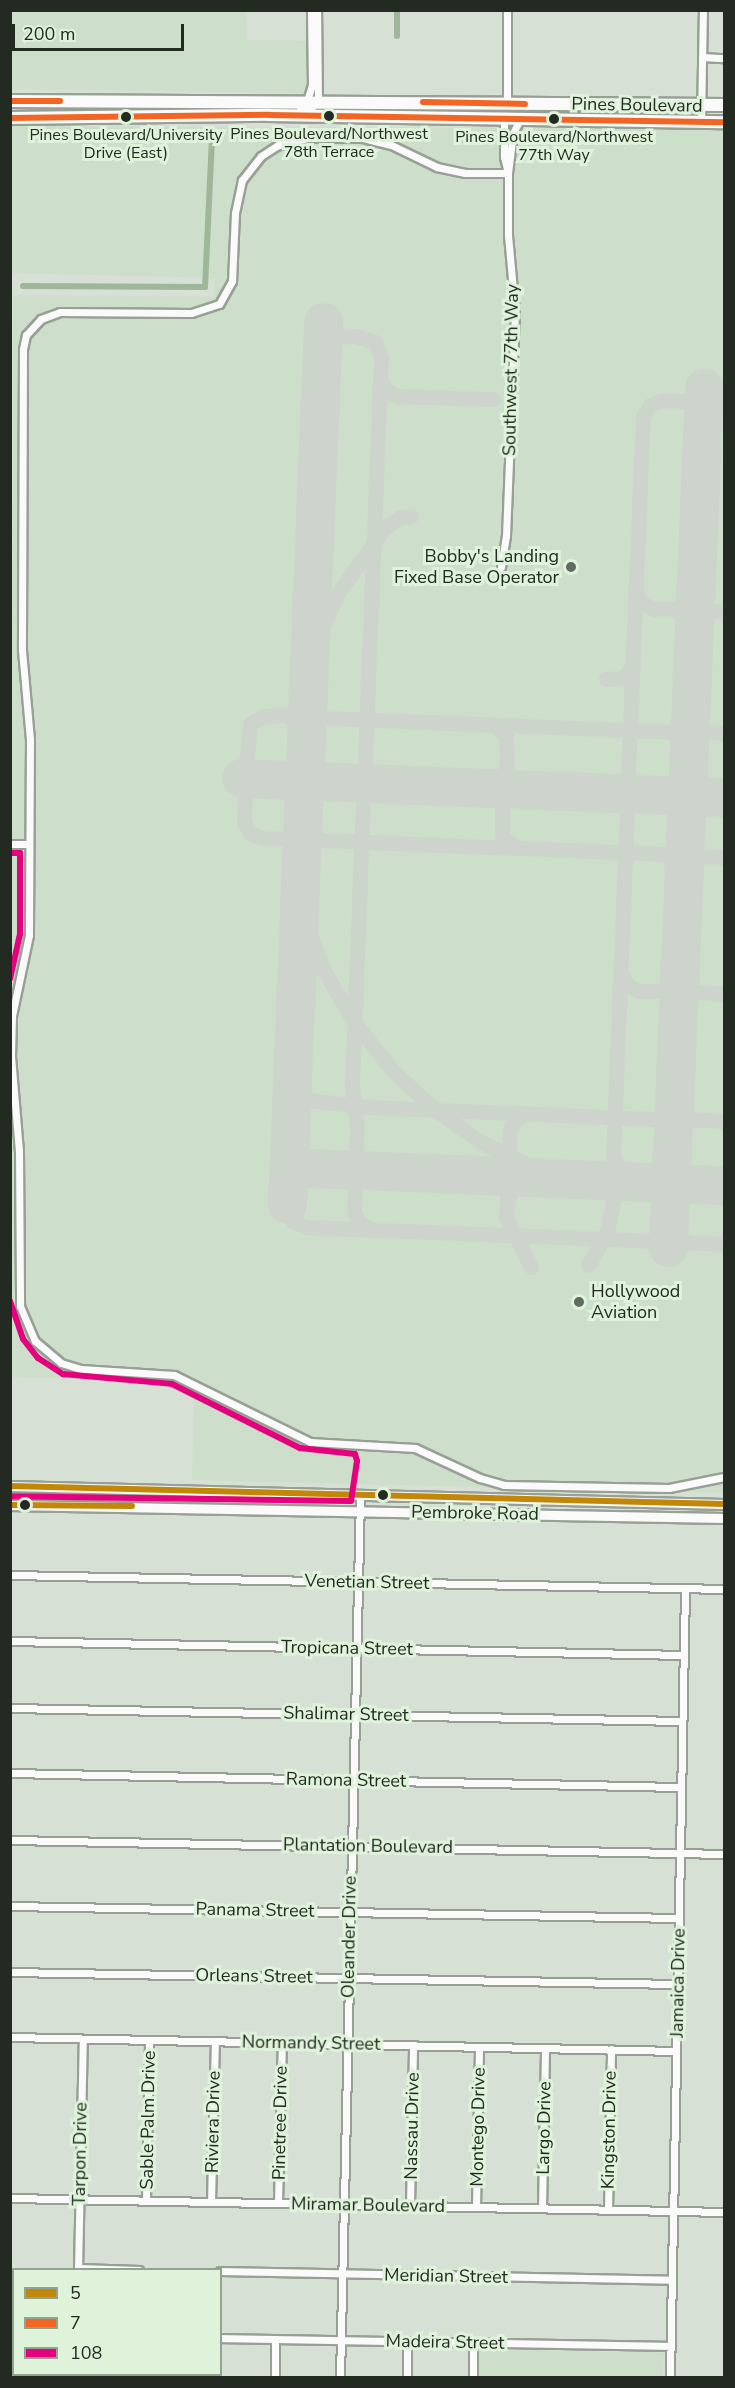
<!DOCTYPE html>
<style>
body{margin:0}
#map{position:relative;width:735px;height:2388px;overflow:hidden;background:#d6e0d4;font-family:"Nunito Sans",sans-serif}
div>[style]{position:absolute}
.built>*{inset:0;background:#cddfca}
.canal>*{height:6px;margin:-3px;padding:0 3px;transform-origin:3px;border-radius:3px;background:#9db798}
.taxiway>*{height:15px;margin:-7.5px;padding:0 7.5px;transform-origin:7.5px;border-radius:7.5px;background:#cdd4cc}
.runway>*{height:39px;margin:-19.5px;padding:0 19.5px;transform-origin:19.5px;border-radius:19.5px;background:#cdd4cc}
.roads{filter:drop-shadow(2px 0 #98a096) drop-shadow(-2px 0 #98a096) drop-shadow(0 2px #98a096) drop-shadow(0 -2px #98a096)}
.street>*{height:7px;margin:-3.5px;padding:0 3.5px;transform-origin:3.5px;border-radius:3.5px;background:#f9faf9}
.secondary>*{height:9px;margin:-4.5px;padding:0 4.5px;transform-origin:4.5px;border-radius:4.5px;background:#f9faf9}
.highway>*{height:12px;margin:-6px;padding:0 6px;transform-origin:6px;border-radius:6px;background:#f9faf9}
.bus-1>*{height:6px;margin:-3px;padding:0 3px;transform-origin:3px;border-radius:3px;background:#c28708}
.bus-2>*{height:6px;margin:-3px;padding:0 3px;transform-origin:3px;border-radius:3px;background:#f26522}
.bus-3>*{height:6px;margin:-3px;padding:0 3px;transform-origin:3px;border-radius:3px;background:#e5007d}
.dots>*{width:16px;height:16px;translate:-50% -50%;box-sizing:border-box;border:3px solid #dff3db;border-radius:50%}
span{translate:-50% -50%;white-space:nowrap;text-align:center;line-height:1.15;-webkit-text-stroke:6px #dff3db;paint-order:stroke}
.bus-label{font-size:16px;color:#222a21}
.street-label{font-size:18px;color:#222a21}
.poi-label{font-size:18px;color:#222a21}
.right{translate:-100% -50%;text-align:right}
.left{translate:0 -50%;text-align:left}
.frame{position:absolute;inset:0;border:12px solid #222a21;pointer-events:none}
.legend{position:absolute;left:12px;top:2268px;width:210px;height:108px;box-sizing:border-box;background:#dff3db;border:2px solid #93a391;margin:0;padding:8px 10px;list-style:none;font-size:18px;color:#222a21}
.legend li{display:flex;align-items:center;gap:12px;height:30px}
.legend b{width:30px;border:2px solid #93a391}
.scale{position:absolute;left:12px;top:24px;width:172px;height:27px;box-sizing:border-box;border:3px solid #222a21;border-top:0;padding-left:8px;font-size:18px;line-height:21px;white-space:nowrap;color:#222a21;-webkit-text-stroke:4px #dff3db;paint-order:stroke}
</style>
<div id="map">
<div class="built">
<i style="clip-path:polygon(11px 11px,246px 11px,247px 40px,307px 41px,307px 93px,11px 89px)"></i>
<i style="clip-path:polygon(11px 126px,724px 129px,724px 1493px,192px 1480px,194px 1393px,171px 1380px,11px 1377px,13px 295px,214px 297px,215px 278px,11px 273px)"></i>
<i style="clip-path:polygon(479px 2349px,664px 2353px,663px 2377px,479px 2377px)"></i>
</div>
<div class="canal">
<i style="left:397px;top:10px;width:26px;rotate:90deg"></i>
<i style="left:23px;top:286px;width:182px;rotate:0.3deg"></i>
<i style="left:205px;top:287px;width:149px;rotate:-87.3deg"></i>
</div>
<div class="taxiway">
<i style="left:322px;top:356px;width:21px;rotate:-67deg"></i>
<i style="left:330px;top:337px;width:25px;rotate:-2deg"></i>
<i style="left:355px;top:336px;width:21px;rotate:17deg"></i>
<i style="left:375px;top:342px;width:17px;rotate:69deg"></i>
<i style="left:381px;top:358px;width:406px;rotate:92.3deg"></i>
<i style="left:365px;top:764px;width:15px;rotate:70deg"></i>
<i style="left:370px;top:778px;width:12px;rotate:24deg"></i>
<i style="left:381px;top:783px;width:12px;rotate:156deg"></i>
<i style="left:370px;top:788px;width:14px;rotate:120deg"></i>
<i style="left:363px;top:800px;width:286px;rotate:92.2deg"></i>
<i style="left:352px;top:1086px;width:40px;rotate:82.9deg"></i>
<i style="left:357px;top:1126px;width:86px;rotate:92deg"></i>
<i style="left:354px;top:1212px;width:12px;rotate:66deg"></i>
<i style="left:359px;top:1223px;width:17px;rotate:25deg"></i>
<i style="left:380px;top:379px;width:13px;rotate:61deg"></i>
<i style="left:386px;top:390px;width:13px;rotate:29deg"></i>
<i style="left:397px;top:396px;width:96px;rotate:1.8deg"></i>
<i style="left:636px;top:592px;width:14px;rotate:60deg"></i>
<i style="left:643px;top:604px;width:12px;rotate:24deg"></i>
<i style="left:654px;top:609px;width:30px"></i>
<i style="left:684px;top:609px;width:18px;rotate:-52deg"></i>
<i style="left:695px;top:595px;width:19px;rotate:54deg"></i>
<i style="left:706px;top:610px;width:18px;rotate:6deg"></i>
<i style="left:675px;top:610px;width:16px;rotate:27deg"></i>
<i style="left:689px;top:617px;width:12px;rotate:66deg"></i>
<i style="left:606px;top:679px;width:17px;rotate:-3deg"></i>
<i style="left:623px;top:678px;width:16px;rotate:-50deg"></i>
<i style="left:308px;top:688px;width:55px;rotate:-78.5deg"></i>
<i style="left:319px;top:634px;width:45px;rotate:-65.1deg"></i>
<i style="left:338px;top:593px;width:80px;rotate:-54.7deg"></i>
<i style="left:384px;top:528px;width:18px;rotate:-34deg"></i>
<i style="left:399px;top:518px;width:12px;rotate:-9deg"></i>
<i style="left:308px;top:700px;width:15px;rotate:62deg"></i>
<i style="left:315px;top:713px;width:12px;rotate:24deg"></i>
<i style="left:326px;top:718px;width:345px;rotate:2.3deg"></i>
<i style="left:671px;top:732px;width:14px;rotate:-25deg"></i>
<i style="left:684px;top:726px;width:13px;rotate:-63deg"></i>
<i style="left:690px;top:714px;width:19px;rotate:58deg"></i>
<i style="left:700px;top:730px;width:24px;rotate:9deg"></i>
<i style="left:287px;top:716px;width:14px;rotate:21deg"></i>
<i style="left:300px;top:721px;width:14px;rotate:65deg"></i>
<i style="left:494px;top:725px;width:16px;rotate:43deg"></i>
<i style="left:506px;top:736px;width:42px;rotate:88.6deg"></i>
<i style="left:507px;top:778px;width:18px;rotate:38deg"></i>
<i style="left:671px;top:732px;width:13px;rotate:23deg"></i>
<i style="left:683px;top:737px;width:13px;rotate:63deg"></i>
<i style="left:628px;top:773px;width:13px;rotate:72deg"></i>
<i style="left:632px;top:785px;width:15px;rotate:37deg"></i>
<i style="left:262px;top:779px;width:12px;rotate:-149deg"></i>
<i style="left:252px;top:773px;width:12px;rotate:-121deg"></i>
<i style="left:246px;top:763px;width:39px;rotate:-84deg"></i>
<i style="left:250px;top:724px;width:15px;rotate:-32deg"></i>
<i style="left:263px;top:716px;width:33px;rotate:-3deg"></i>
<i style="left:296px;top:714px;width:18px;rotate:-49deg"></i>
<i style="left:262px;top:779px;width:12px;rotate:160deg"></i>
<i style="left:251px;top:783px;width:13px;rotate:119deg"></i>
<i style="left:245px;top:794px;width:28px;rotate:92deg"></i>
<i style="left:244px;top:822px;width:13px;rotate:61deg"></i>
<i style="left:250px;top:833px;width:12px;rotate:24deg"></i>
<i style="left:261px;top:838px;width:25px;rotate:2deg"></i>
<i style="left:286px;top:839px;width:13px;rotate:-32deg"></i>
<i style="left:297px;top:832px;width:11px;rotate:-56deg"></i>
<i style="left:502px;top:807px;width:12px;rotate:-110deg"></i>
<i style="left:498px;top:796px;width:13px;rotate:-141deg"></i>
<i style="left:488px;top:788px;width:15px;rotate:-32deg"></i>
<i style="left:501px;top:780px;width:12px;rotate:-70deg"></i>
<i style="left:303px;top:823px;width:13px;rotate:61deg"></i>
<i style="left:309px;top:834px;width:12px;rotate:31deg"></i>
<i style="left:319px;top:840px;width:347px;rotate:2.3deg"></i>
<i style="left:666px;top:854px;width:12px;rotate:24deg"></i>
<i style="left:677px;top:859px;width:14px;rotate:60deg"></i>
<i style="left:517px;top:848px;width:19px;rotate:-141deg"></i>
<i style="left:502px;top:836px;width:29px;rotate:-90deg"></i>
<i style="left:502px;top:807px;width:12px;rotate:-70deg"></i>
<i style="left:506px;top:796px;width:17px;rotate:-25deg"></i>
<i style="left:666px;top:854px;width:13px;rotate:-18deg"></i>
<i style="left:678px;top:850px;width:12px;rotate:-55deg"></i>
<i style="left:301px;top:859px;width:14px;rotate:-65deg"></i>
<i style="left:307px;top:846px;width:15px;rotate:-23deg"></i>
<i style="left:684px;top:871px;width:20px;rotate:-45deg"></i>
<i style="left:698px;top:857px;width:26px"></i>
<i style="left:300px;top:881px;width:40px;rotate:82.9deg"></i>
<i style="left:305px;top:921px;width:51px;rotate:69.4deg"></i>
<i style="left:323px;top:969px;width:61px;rotate:59.7deg"></i>
<i style="left:354px;top:1022px;width:64px;rotate:51.3deg"></i>
<i style="left:394px;top:1072px;width:54px;rotate:42.8deg"></i>
<i style="left:434px;top:1109px;width:57px;rotate:35.1deg"></i>
<i style="left:481px;top:1142px;width:59px;rotate:26.1deg"></i>
<i style="left:534px;top:1168px;width:41px;rotate:15.4deg"></i>
<i style="left:620px;top:971px;width:16px;rotate:63deg"></i>
<i style="left:627px;top:985px;width:13px;rotate:27deg"></i>
<i style="left:639px;top:991px;width:26px"></i>
<i style="left:665px;top:991px;width:21px;rotate:-45deg"></i>
<i style="left:680px;top:976px;width:20px;rotate:49deg"></i>
<i style="left:693px;top:991px;width:31px;rotate:6deg"></i>
<i style="left:678px;top:1008px;width:14px;rotate:-56deg"></i>
<i style="left:686px;top:996px;width:13px;rotate:-18deg"></i>
<i style="left:292px;top:1089px;width:19px;rotate:35deg"></i>
<i style="left:308px;top:1100px;width:61px;rotate:6.5deg"></i>
<i style="left:369px;top:1107px;width:285px;rotate:2.4deg"></i>
<i style="left:654px;top:1119px;width:13px;rotate:-18deg"></i>
<i style="left:666px;top:1115px;width:14px;rotate:-54deg"></i>
<i style="left:674px;top:1104px;width:20px;rotate:49deg"></i>
<i style="left:687px;top:1119px;width:37px;rotate:3deg"></i>
<i style="left:528px;top:1113px;width:13px;rotate:157deg"></i>
<i style="left:516px;top:1118px;width:13px;rotate:119deg"></i>
<i style="left:510px;top:1129px;width:88px;rotate:92.6deg"></i>
<i style="left:506px;top:1217px;width:56px;rotate:63.4deg"></i>
<i style="left:291px;top:1125px;width:19px;rotate:-78deg"></i>
<i style="left:295px;top:1106px;width:18px;rotate:-19deg"></i>
<i style="left:706px;top:1184px;width:20px;rotate:24deg"></i>
<i style="left:507px;top:1200px;width:17px;rotate:-62deg"></i>
<i style="left:515px;top:1185px;width:24px;rotate:-19deg"></i>
<i style="left:287px;top:1204px;width:18px;rotate:71deg"></i>
<i style="left:293px;top:1221px;width:14px;rotate:25deg"></i>
<i style="left:306px;top:1227px;width:343px;rotate:2.3deg"></i>
<i style="left:649px;top:1241px;width:15px;rotate:-20deg"></i>
<i style="left:663px;top:1236px;width:12px;rotate:-59deg"></i>
<i style="left:669px;top:1226px;width:11px;rotate:63deg"></i>
<i style="left:674px;top:1236px;width:12px;rotate:31deg"></i>
<i style="left:684px;top:1242px;width:40px;rotate:2.9deg"></i>
<i style="left:588px;top:1265px;width:37px;rotate:-59deg"></i>
<i style="left:607px;top:1233px;width:38px;rotate:-79deg"></i>
<i style="left:614px;top:1196px;width:16px;rotate:-45deg"></i>
<i style="left:625px;top:1185px;width:14px;rotate:-17deg"></i>
<i style="left:638px;top:1181px;width:18px;rotate:-153deg"></i>
<i style="left:622px;top:1173px;width:18px;rotate:-119deg"></i>
<i style="left:613px;top:1157px;width:345px;rotate:-87.7deg"></i>
<i style="left:627px;top:812px;width:13px;rotate:-113deg"></i>
<i style="left:622px;top:800px;width:11px;rotate:-142deg"></i>
<i style="left:613px;top:793px;width:14px;rotate:-36deg"></i>
<i style="left:624px;top:785px;width:13px;rotate:-72deg"></i>
<i style="left:628px;top:773px;width:357px;rotate:-87.6deg"></i>
<i style="left:643px;top:416px;width:13px;rotate:-58deg"></i>
<i style="left:650px;top:405px;width:12px;rotate:-20deg"></i>
<i style="left:661px;top:401px;width:25px"></i>
<i style="left:686px;top:401px;width:18px;rotate:16deg"></i>
<i style="left:703px;top:406px;width:22px;rotate:-16deg"></i>
</div>
<div class="runway">
<i style="left:241px;top:778px;width:483px;rotate:2.3deg"></i>
<i style="left:289px;top:1167px;width:435px;rotate:2.4deg"></i>
<i style="left:287px;top:1204px;width:883px;rotate:-87.66deg"></i>
<i style="left:668px;top:1247px;width:860px;rotate:-87.6deg"></i>
</div>
<div class="roads">
<div class="street">
<i style="left:507px;top:10px;width:94px;rotate:90deg"></i>
<i style="left:702px;top:57px;width:22px;rotate:3deg"></i>
<i style="left:307px;top:101px;width:17px;rotate:-73deg"></i>
<i style="left:312px;top:85px;width:75px;rotate:-90.8deg"></i>
<i style="left:300px;top:110px;width:11px;rotate:-10deg"></i>
<i style="left:311px;top:108px;width:10px;rotate:-45deg"></i>
<i style="left:318px;top:101px;width:91px;rotate:-90.6deg"></i>
<i style="left:504px;top:121px;width:36px;rotate:90deg"></i>
<i style="left:504px;top:157px;width:16px;rotate:76deg"></i>
<i style="left:701px;top:121px;width:111px;rotate:-89deg"></i>
<i style="left:508px;top:173px;width:43px;rotate:180deg"></i>
<i style="left:465px;top:173px;width:29px;rotate:-168deg"></i>
<i style="left:437px;top:167px;width:51px;rotate:-154.4deg"></i>
<i style="left:391px;top:145px;width:30px;rotate:-166deg"></i>
<i style="left:362px;top:138px;width:55px;rotate:180deg"></i>
<i style="left:307px;top:138px;width:30px;rotate:166deg"></i>
<i style="left:278px;top:145px;width:20px;rotate:147deg"></i>
<i style="left:261px;top:156px;width:31px;rotate:128deg"></i>
<i style="left:242px;top:180px;width:34px;rotate:102deg"></i>
<i style="left:235px;top:213px;width:68px;rotate:92.5deg"></i>
<i style="left:232px;top:281px;width:26px;rotate:119deg"></i>
<i style="left:219px;top:304px;width:29px;rotate:162deg"></i>
<i style="left:191px;top:313px;width:131px;rotate:-179.6deg"></i>
<i style="left:60px;top:312px;width:20px;rotate:160deg"></i>
<i style="left:41px;top:319px;width:22px;rotate:133deg"></i>
<i style="left:26px;top:335px;width:14px;rotate:102deg"></i>
<i style="left:23px;top:349px;width:301px;rotate:90.2deg"></i>
<i style="left:22px;top:650px;width:89px;rotate:84.9deg"></i>
<i style="left:30px;top:739px;width:196px;rotate:90.3deg"></i>
<i style="left:29px;top:935px;width:83px;rotate:101.9deg"></i>
<i style="left:12px;top:1016px;width:40px;rotate:91.4deg"></i>
<i style="left:11px;top:1056px;width:95px;rotate:85.2deg"></i>
<i style="left:19px;top:1151px;width:155px;rotate:89.6deg"></i>
<i style="left:20px;top:1306px;width:38px;rotate:67deg"></i>
<i style="left:35px;top:1341px;width:34px;rotate:40deg"></i>
<i style="left:61px;top:1363px;width:21px;rotate:17deg"></i>
<i style="left:81px;top:1369px;width:93px;rotate:3.7deg"></i>
<i style="left:174px;top:1375px;width:152px;rotate:26.2deg"></i>
<i style="left:310px;top:1442px;width:105px;rotate:3.3deg"></i>
<i style="left:415px;top:1448px;width:72px;rotate:24.8deg"></i>
<i style="left:480px;top:1478px;width:25px;rotate:16deg"></i>
<i style="left:504px;top:1485px;width:165px;rotate:1deg"></i>
<i style="left:669px;top:1488px;width:56px;rotate:-11.3deg"></i>
<i style="left:501px;top:567px;width:31px;rotate:-81deg"></i>
<i style="left:506px;top:536px;width:224px;rotate:-87.7deg"></i>
<i style="left:515px;top:312px;width:77px;rotate:-95.2deg"></i>
<i style="left:508px;top:235px;width:62px;rotate:-90deg"></i>
<i style="left:508px;top:173px;width:40px;rotate:-82.9deg"></i>
<i style="left:513px;top:133px;width:13px;rotate:-63deg"></i>
<i style="left:10px;top:844px;width:19px"></i>
<i style="left:10px;top:1575px;width:714px;rotate:1.12deg"></i>
<i style="left:10px;top:1641px;width:673px;rotate:1.19deg"></i>
<i style="left:10px;top:1708px;width:672px;rotate:1.11deg"></i>
<i style="left:10px;top:1773px;width:671px;rotate:1.2deg"></i>
<i style="left:10px;top:1840px;width:714px;rotate:1.12deg"></i>
<i style="left:10px;top:1906px;width:669px;rotate:1.03deg"></i>
<i style="left:10px;top:1972px;width:667px;rotate:1.03deg"></i>
<i style="left:10px;top:2037px;width:666px;rotate:1.2deg"></i>
<i style="left:10px;top:2198px;width:714px;rotate:1.12deg"></i>
<i style="left:146px;top:2200px;width:160px;rotate:-88.9deg"></i>
<i style="left:211px;top:2202px;width:161px;rotate:-88.6deg"></i>
<i style="left:278px;top:2203px;width:160px;rotate:-88.6deg"></i>
<i style="left:410px;top:2206px;width:160px;rotate:-88.9deg"></i>
<i style="left:476px;top:2207px;width:160px;rotate:-88.9deg"></i>
<i style="left:542px;top:2208px;width:160px;rotate:-88.9deg"></i>
<i style="left:608px;top:2210px;width:161px;rotate:-88.9deg"></i>
<i style="left:78px;top:2268px;width:61px;rotate:1.9deg"></i>
<i style="left:78px;top:2270px;width:231px;rotate:-88.8deg"></i>
<i style="left:220px;top:2271px;width:452px;rotate:1.1deg"></i>
<i style="left:220px;top:2338px;width:450px;rotate:1deg"></i>
<i style="left:77px;top:2378px;width:4px;rotate:-90deg"></i>
<i style="left:142px;top:2378px;width:4px;rotate:-90deg"></i>
<i style="left:208px;top:2378px;width:4px;rotate:-90deg"></i>
<i style="left:275px;top:2378px;width:39px;rotate:-90deg"></i>
<i style="left:340px;top:2378px;width:881px;rotate:-88.7deg"></i>
<i style="left:407px;top:2378px;width:36px;rotate:-90deg"></i>
<i style="left:473px;top:2378px;width:35px;rotate:-90deg"></i>
<i style="left:670px;top:2378px;width:789px;rotate:-88.91deg"></i>
</div>
<div class="secondary">
<i style="left:10px;top:1486px;width:714px;rotate:1.44deg"></i>
<i style="left:10px;top:1505px;width:714px;rotate:1.04deg"></i>
</div>
<div class="highway">
<i style="left:10px;top:101px;width:714px;rotate:0.32deg"></i>
<i style="left:10px;top:118px;width:259px;rotate:-0.7deg"></i>
<i style="left:269px;top:115px;width:455px;rotate:0.9deg"></i>
</div>
</div>
<div class="bus-1">
<i style="left:10px;top:1486px;width:714px;rotate:1.44deg"></i>
<i style="left:10px;top:1505px;width:122px;rotate:0.5deg"></i>
</div>
<div class="bus-2">
<i style="left:10px;top:101px;width:50px"></i>
<i style="left:423px;top:102px;width:102px;rotate:1.1deg"></i>
<i style="left:10px;top:118px;width:259px;rotate:-0.7deg"></i>
<i style="left:269px;top:115px;width:455px;rotate:0.9deg"></i>
</div>
<div class="bus-3">
<i style="left:10px;top:853px;width:10px"></i>
<i style="left:20px;top:853px;width:81px;rotate:90deg"></i>
<i style="left:20px;top:934px;width:46px;rotate:102.5deg"></i>
<i style="left:10px;top:1301px;width:40px;rotate:71.1deg"></i>
<i style="left:23px;top:1339px;width:24px;rotate:52deg"></i>
<i style="left:38px;top:1358px;width:30px;rotate:33deg"></i>
<i style="left:63px;top:1374px;width:109px;rotate:5.2deg"></i>
<i style="left:172px;top:1384px;width:143px;rotate:26.6deg"></i>
<i style="left:300px;top:1448px;width:55px;rotate:6.2deg"></i>
<i style="left:355px;top:1454px;width:7px;rotate:74deg"></i>
<i style="left:357px;top:1461px;width:40px;rotate:98.5deg"></i>
<i style="left:351px;top:1501px;width:341px;rotate:-179.2deg"></i>
</div>
<div class="dots">
<i style="left:329px;top:116px;background:#222a21"></i>
<i style="left:126px;top:117px;background:#222a21"></i>
<i style="left:554px;top:119px;background:#222a21"></i>
<i style="left:571px;top:567px;background:#616a60"></i>
<i style="left:579px;top:1302px;background:#616a60"></i>
<i style="left:383px;top:1495px;background:#222a21"></i>
<i style="left:25px;top:1505px;background:#222a21"></i>
</div>
<div class="bus-label">
<span style="left:329px;top:143px">Pines Boulevard/Northwest<br>78th Terrace</span>
<span style="left:126px;top:144px">Pines Boulevard/University<br>Drive (East)</span>
<span style="left:554px;top:146px">Pines Boulevard/Northwest<br>77th Way</span>
</div>
<div class="street-label">
<span style="left:637px;top:105px;rotate:1deg">Pines Boulevard</span>
<span style="left:511px;top:370px;rotate:-89deg">Southwest 77th Way</span>
<span style="left:475px;top:1513px;rotate:1deg">Pembroke Road</span>
<span style="left:367px;top:1582px;rotate:1deg">Venetian Street</span>
<span style="left:347px;top:1648px;rotate:1deg">Tropicana Street</span>
<span style="left:346px;top:1714px;rotate:1deg">Shalimar Street</span>
<span style="left:346px;top:1780px;rotate:1deg">Ramona Street</span>
<span style="left:368px;top:1846px;rotate:1deg">Plantation Boulevard</span>
<span style="left:255px;top:1910px;rotate:1deg">Panama Street</span>
<span style="left:349px;top:1937px;rotate:-89deg">Oleander Drive</span>
<span style="left:254px;top:1976px;rotate:1deg">Orleans Street</span>
<span style="left:678px;top:1983px;rotate:-89deg">Jamaica Drive</span>
<span style="left:311px;top:2043px;rotate:1deg">Normandy Street</span>
<span style="left:148px;top:2120px;rotate:-89deg">Sable Palm Drive</span>
<span style="left:213px;top:2122px;rotate:-89deg">Riviera Drive</span>
<span style="left:280px;top:2123px;rotate:-89deg">Pinetree Drive</span>
<span style="left:412px;top:2126px;rotate:-89deg">Nassau Drive</span>
<span style="left:478px;top:2127px;rotate:-89deg">Montego Drive</span>
<span style="left:544px;top:2128px;rotate:-89deg">Largo Drive</span>
<span style="left:609px;top:2130px;rotate:-89deg">Kingston Drive</span>
<span style="left:80px;top:2154px;rotate:-89deg">Tarpon Drive</span>
<span style="left:368px;top:2205px;rotate:1deg">Miramar Boulevard</span>
<span style="left:446px;top:2276px;rotate:1deg">Meridian Street</span>
<span style="left:445px;top:2342px;rotate:1deg">Madeira Street</span>
</div>
<div class="poi-label">
<span class="right" style="left:559px;top:567px">Bobby's Landing<br>Fixed Base Operator</span>
<span class="left" style="left:591px;top:1302px">Hollywood<br>Aviation</span>
</div>
<div class="frame"></div>
<ul class="legend">
<li><b style="height:8px;background:#c28708"></b>5</li>
<li><b style="height:8px;background:#f26522"></b>7</li>
<li><b style="height:8px;background:#e5007d"></b>108</li>
</ul>
<div class="scale">200 m</div>
</div>
